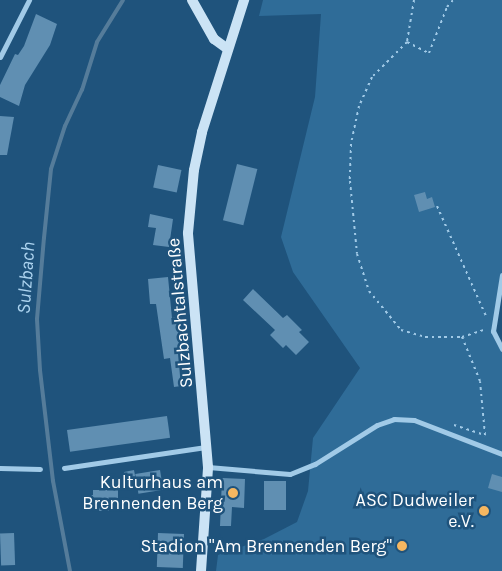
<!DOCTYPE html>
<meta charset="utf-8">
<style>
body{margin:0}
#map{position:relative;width:502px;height:571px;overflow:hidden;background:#1f537c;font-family:Karla,sans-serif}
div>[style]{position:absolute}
.green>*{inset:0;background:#2f6c98}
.stream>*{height:4px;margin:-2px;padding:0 2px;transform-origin:2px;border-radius:2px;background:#557c9a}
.building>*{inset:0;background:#608fb2;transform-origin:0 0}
.path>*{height:2px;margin-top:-1px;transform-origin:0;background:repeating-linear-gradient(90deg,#a1cae7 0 2.5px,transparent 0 6.5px)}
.street>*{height:5px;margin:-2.5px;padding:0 2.5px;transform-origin:2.5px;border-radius:2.5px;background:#a1cae7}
.secondary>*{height:10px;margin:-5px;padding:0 5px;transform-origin:5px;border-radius:5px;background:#cbe3f5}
.dots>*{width:14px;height:14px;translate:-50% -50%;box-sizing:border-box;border:2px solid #1f537c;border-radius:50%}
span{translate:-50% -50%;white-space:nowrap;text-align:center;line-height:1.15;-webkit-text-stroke:5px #1f537c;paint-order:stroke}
.street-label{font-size:18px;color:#fff}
.poi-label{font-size:18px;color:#fff}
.right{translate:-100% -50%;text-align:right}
.water-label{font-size:19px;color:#acd3ef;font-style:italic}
</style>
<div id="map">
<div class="green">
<i style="clip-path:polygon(263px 0,502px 0,502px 275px,493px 331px,502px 349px,502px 571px,216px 571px,218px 555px,264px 539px,297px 522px,308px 491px,313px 438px,360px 368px,293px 272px,281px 237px,315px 97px,321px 14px,259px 16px)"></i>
</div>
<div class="stream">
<i style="left:70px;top:571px;width:92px;rotate:-100.7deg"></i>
<i style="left:53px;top:481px;width:112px;rotate:-96.7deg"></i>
<i style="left:40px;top:370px;width:51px;rotate:-93.4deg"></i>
<i style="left:37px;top:319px;width:81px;rotate:-85.1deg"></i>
<i style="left:44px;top:238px;width:69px;rotate:-84.2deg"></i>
<i style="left:51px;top:169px;width:45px;rotate:-72deg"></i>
<i style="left:65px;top:126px;width:40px;rotate:-65deg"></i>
<i style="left:82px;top:90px;width:50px;rotate:-72.6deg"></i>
<i style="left:97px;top:42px;width:49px;rotate:-58.2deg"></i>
</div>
<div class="building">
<i style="clip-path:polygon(36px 14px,57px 24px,50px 45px,25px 85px,19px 106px,0 97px,0 85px,15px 54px,18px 55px,24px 46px)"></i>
<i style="clip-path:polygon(0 116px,14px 117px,7px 155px,0 155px)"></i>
<i style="left:237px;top:164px;width:21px;height:58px;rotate:14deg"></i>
<i style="left:158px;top:165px;width:24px;height:23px;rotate:12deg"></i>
<i style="clip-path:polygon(425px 192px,427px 199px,432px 197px,435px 207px,419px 212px,414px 195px)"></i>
<i style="clip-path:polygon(150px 214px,173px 219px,169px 247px,153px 245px,156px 228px,148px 227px)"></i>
<i style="clip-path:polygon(168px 277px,172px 318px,179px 317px,188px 385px,174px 387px,170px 358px,164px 359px,156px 304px,150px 304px,148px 279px)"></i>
<i style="clip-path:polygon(253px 289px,283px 318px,287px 315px,302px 330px,299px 332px,309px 342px,296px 355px,286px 345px,283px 348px,270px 335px,275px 330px,243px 300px)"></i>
<i style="left:167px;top:416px;width:22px;height:101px;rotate:82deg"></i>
<i style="clip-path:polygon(134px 470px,136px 481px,123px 483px,124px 472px)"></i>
<i style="left:160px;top:470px;width:20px;height:25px;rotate:81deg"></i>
<i style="clip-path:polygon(492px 474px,502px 477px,502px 492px,488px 488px)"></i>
<i style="clip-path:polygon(222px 478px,245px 479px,244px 508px,232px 507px,231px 526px,220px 526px)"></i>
<i style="left:264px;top:481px;width:22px;height:29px"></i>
<i style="clip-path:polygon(93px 490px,118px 490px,118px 511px,93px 511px,93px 507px,83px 507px,83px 495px,93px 495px)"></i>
<i style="left:14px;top:533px;width:32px;height:14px;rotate:88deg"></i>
<i style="left:158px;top:533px;width:26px;height:34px;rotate:2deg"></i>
</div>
<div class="path">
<i style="left:414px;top:0;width:43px;rotate:99.5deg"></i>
<i style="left:407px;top:42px;width:49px;rotate:135deg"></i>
<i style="left:372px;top:77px;width:32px;rotate:114deg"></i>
<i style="left:359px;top:106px;width:39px;rotate:102deg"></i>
<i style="left:351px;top:144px;width:37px;rotate:92deg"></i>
<i style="left:350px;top:181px;width:73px;rotate:84.5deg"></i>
<i style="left:357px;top:254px;width:39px;rotate:72deg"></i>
<i style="left:369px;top:291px;width:50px;rotate:50.6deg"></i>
<i style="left:401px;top:330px;width:25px;rotate:16deg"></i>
<i style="left:425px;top:337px;width:37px"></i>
<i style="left:462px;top:337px;width:23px;rotate:-18deg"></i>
<i style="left:407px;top:42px;width:25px;rotate:27deg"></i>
<i style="left:429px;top:53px;width:49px;rotate:-68.6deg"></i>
<i style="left:447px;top:7px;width:9px;rotate:-49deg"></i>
<i style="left:437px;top:206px;width:120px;rotate:66deg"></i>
<i style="left:454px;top:425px;width:33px;rotate:18deg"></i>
<i style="left:485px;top:435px;width:54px;rotate:-95.3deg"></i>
<i style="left:480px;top:381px;width:48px;rotate:-112.2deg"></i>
</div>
<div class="street">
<i style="left:0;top:57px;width:64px;rotate:-63deg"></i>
<i style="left:502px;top:275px;width:57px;rotate:99.1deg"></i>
<i style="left:493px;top:331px;width:20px;rotate:63deg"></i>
<i style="left:208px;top:467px;width:82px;rotate:4.9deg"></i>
<i style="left:290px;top:474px;width:27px;rotate:-22deg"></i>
<i style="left:315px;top:464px;width:73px;rotate:-32.2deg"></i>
<i style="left:377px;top:425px;width:18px;rotate:-19deg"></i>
<i style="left:394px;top:419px;width:20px;rotate:3deg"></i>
<i style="left:414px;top:420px;width:94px;rotate:21.1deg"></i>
<i style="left:0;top:468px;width:40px;rotate:1.4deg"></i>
<i style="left:64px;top:468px;width:145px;rotate:-8.4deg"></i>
</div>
<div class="secondary">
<i style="left:192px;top:0;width:45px;rotate:60.6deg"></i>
<i style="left:214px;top:39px;width:17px;rotate:36deg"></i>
<i style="left:201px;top:571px;width:104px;rotate:-86.1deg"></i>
<i style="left:208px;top:467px;width:235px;rotate:-94.9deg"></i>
<i style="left:188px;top:233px;width:63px;rotate:-84.6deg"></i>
<i style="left:194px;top:170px;width:39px;rotate:-78deg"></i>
<i style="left:202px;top:132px;width:139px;rotate:-72.3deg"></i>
</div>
<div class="dots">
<i style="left:233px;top:493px;background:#f5b761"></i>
<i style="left:484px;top:511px;background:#f5b761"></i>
<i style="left:402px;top:546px;background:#f5b761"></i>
</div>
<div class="street-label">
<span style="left:180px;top:313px;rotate:-95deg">Sulzbachtalstraße</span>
</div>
<div class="poi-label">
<span class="right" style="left:223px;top:493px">Kulturhaus am<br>Brennenden Berg</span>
<span class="right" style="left:474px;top:511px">ASC Dudweiler<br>e.V.</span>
<span class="right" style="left:392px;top:546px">Stadion "Am Brennenden Berg"</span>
</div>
<div class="water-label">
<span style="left:27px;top:278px;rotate:-86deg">Sulzbach</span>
</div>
</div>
